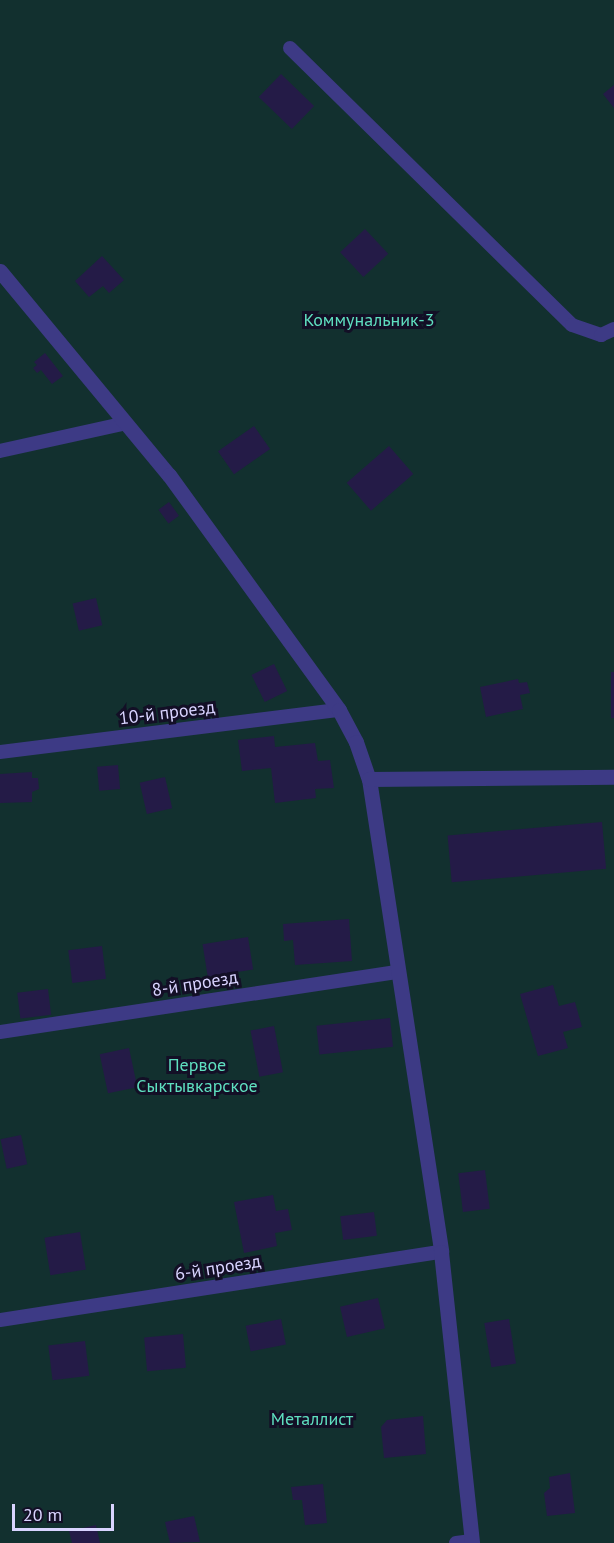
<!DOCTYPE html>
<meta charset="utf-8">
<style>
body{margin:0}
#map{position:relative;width:614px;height:1543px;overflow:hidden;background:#130f26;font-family:"PT Sans",sans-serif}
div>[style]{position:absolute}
.green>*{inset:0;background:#12302f;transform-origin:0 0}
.building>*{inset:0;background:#241b47;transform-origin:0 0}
.service>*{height:14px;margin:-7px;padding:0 7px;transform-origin:7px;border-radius:7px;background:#3d3a85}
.minor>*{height:15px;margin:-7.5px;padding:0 7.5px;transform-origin:7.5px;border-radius:7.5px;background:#3d3a85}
span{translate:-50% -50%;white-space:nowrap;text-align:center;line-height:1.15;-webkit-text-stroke:6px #130f26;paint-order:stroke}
.park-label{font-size:18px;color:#5fe0c0}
.street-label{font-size:18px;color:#d9d4ff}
.scale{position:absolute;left:12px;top:1504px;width:102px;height:27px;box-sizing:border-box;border:3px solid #d9d4ff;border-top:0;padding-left:8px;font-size:18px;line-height:21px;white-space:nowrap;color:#d9d4ff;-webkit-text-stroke:4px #130f26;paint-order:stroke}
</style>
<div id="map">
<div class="green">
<i style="left:0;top:0;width:614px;height:1543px"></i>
</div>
<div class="building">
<i style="left:281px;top:74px;width:46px;height:32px;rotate:44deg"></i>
<i style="clip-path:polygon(614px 85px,614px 108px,603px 94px)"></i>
<i style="left:365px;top:229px;width:34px;height:34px;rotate:47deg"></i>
<i style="clip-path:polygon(102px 256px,124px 280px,109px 293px,103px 286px,89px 297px,75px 281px)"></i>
<i style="clip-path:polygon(45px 353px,63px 376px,52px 384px,41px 370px,37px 373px,33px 368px,37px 365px,34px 362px)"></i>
<i style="left:254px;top:426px;width:28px;height:44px;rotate:55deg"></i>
<i style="left:389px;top:446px;width:37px;height:56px;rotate:49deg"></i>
<i style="left:169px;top:502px;width:17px;height:13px;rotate:54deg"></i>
<i style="left:96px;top:598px;width:28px;height:24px;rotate:77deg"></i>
<i style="left:274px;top:664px;width:30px;height:25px;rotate:64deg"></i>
<i style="left:611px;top:672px;width:3px;height:46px"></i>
<i style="clip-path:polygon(518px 679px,519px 683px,527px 682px,530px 693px,520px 695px,523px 709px,486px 717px,480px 687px)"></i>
<i style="clip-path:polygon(274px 736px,275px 747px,315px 743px,318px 761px,330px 760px,334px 788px,315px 789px,316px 798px,275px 803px,271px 768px,242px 771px,238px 740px)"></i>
<i style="left:118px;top:765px;width:24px;height:21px;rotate:85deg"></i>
<i style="clip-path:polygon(32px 772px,32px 778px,38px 778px,39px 789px,32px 792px,32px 802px,0 803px,0 774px)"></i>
<i style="left:165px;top:777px;width:32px;height:26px;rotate:77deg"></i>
<i style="left:602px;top:822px;width:47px;height:155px;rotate:85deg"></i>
<i style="clip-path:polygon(349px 919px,352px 961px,295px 965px,293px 940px,284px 941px,283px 924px)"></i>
<i style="left:248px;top:937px;width:33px;height:46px;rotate:81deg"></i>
<i style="left:102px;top:946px;width:33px;height:34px;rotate:83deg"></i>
<i style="clip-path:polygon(553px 985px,559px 1006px,575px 1002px,582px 1027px,563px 1032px,568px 1048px,538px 1056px,520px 994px)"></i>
<i style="left:48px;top:989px;width:26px;height:31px;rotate:83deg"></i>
<i style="left:390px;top:1018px;width:29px;height:74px;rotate:84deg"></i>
<i style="left:274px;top:1026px;width:47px;height:24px;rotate:79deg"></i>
<i style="left:129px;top:1048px;width:40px;height:30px;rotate:78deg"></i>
<i style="left:21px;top:1135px;width:30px;height:21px;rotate:78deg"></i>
<i style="left:485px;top:1170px;width:39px;height:27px;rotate:83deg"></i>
<i style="clip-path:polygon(273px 1195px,276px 1211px,288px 1209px,292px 1230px,275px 1233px,277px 1246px,244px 1253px,234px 1202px)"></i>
<i style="left:374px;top:1212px;width:24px;height:34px;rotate:83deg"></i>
<i style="left:80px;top:1232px;width:38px;height:36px;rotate:81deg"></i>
<i style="left:378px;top:1298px;width:31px;height:39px;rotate:77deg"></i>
<i style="left:281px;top:1319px;width:26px;height:36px;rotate:79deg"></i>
<i style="left:509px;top:1319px;width:45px;height:25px;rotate:81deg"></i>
<i style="left:183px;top:1334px;width:34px;height:39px;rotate:85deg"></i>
<i style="left:85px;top:1341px;width:35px;height:37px;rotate:83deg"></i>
<i style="clip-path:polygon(423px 1416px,426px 1454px,384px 1458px,381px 1427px,387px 1420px)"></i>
<i style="clip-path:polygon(570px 1473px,575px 1513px,547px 1516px,544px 1493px,550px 1488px,549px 1477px)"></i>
<i style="clip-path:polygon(323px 1484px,327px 1523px,305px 1525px,302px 1500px,293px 1500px,291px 1487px)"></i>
<i style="clip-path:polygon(194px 1516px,200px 1542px,170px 1543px,165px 1522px)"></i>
<i style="clip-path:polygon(96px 1525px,100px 1543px,72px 1543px,69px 1531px)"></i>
</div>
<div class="service">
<i style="left:290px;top:48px;width:395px;rotate:44.5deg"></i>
<i style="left:572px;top:325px;width:31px;rotate:19deg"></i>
<i style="left:601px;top:335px;width:14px;rotate:-25deg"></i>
<i style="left:0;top:451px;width:129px;rotate:-12.5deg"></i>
<i style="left:0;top:752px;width:342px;rotate:-7.1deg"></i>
<i style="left:0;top:1032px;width:401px;rotate:-8.6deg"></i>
<i style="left:0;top:1320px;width:446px;rotate:-8.8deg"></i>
<i style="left:456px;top:1543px;width:16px;rotate:-7deg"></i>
</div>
<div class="minor">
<i style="left:0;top:271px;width:265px;rotate:50.4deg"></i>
<i style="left:169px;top:475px;width:290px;rotate:54.1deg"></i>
<i style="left:339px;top:710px;width:36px;rotate:62deg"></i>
<i style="left:356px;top:742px;width:39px;rotate:71deg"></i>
<i style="left:369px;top:779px;width:478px;rotate:81.3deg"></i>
<i style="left:441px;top:1252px;width:293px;rotate:83.9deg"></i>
<i style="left:369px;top:779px;width:245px;rotate:-0.5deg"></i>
</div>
<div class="park-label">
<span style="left:369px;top:320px">Коммунальник-3</span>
<span style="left:197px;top:1076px">Первое<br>Сыктывкарское</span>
<span style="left:312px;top:1419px">Металлист</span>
</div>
<div class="street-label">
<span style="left:167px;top:713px;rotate:-7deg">10-й проезд</span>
<span style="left:195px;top:984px;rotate:-9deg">8-й проезд</span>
<span style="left:218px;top:1268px;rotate:-9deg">6-й проезд</span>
</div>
<div class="scale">20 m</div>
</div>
